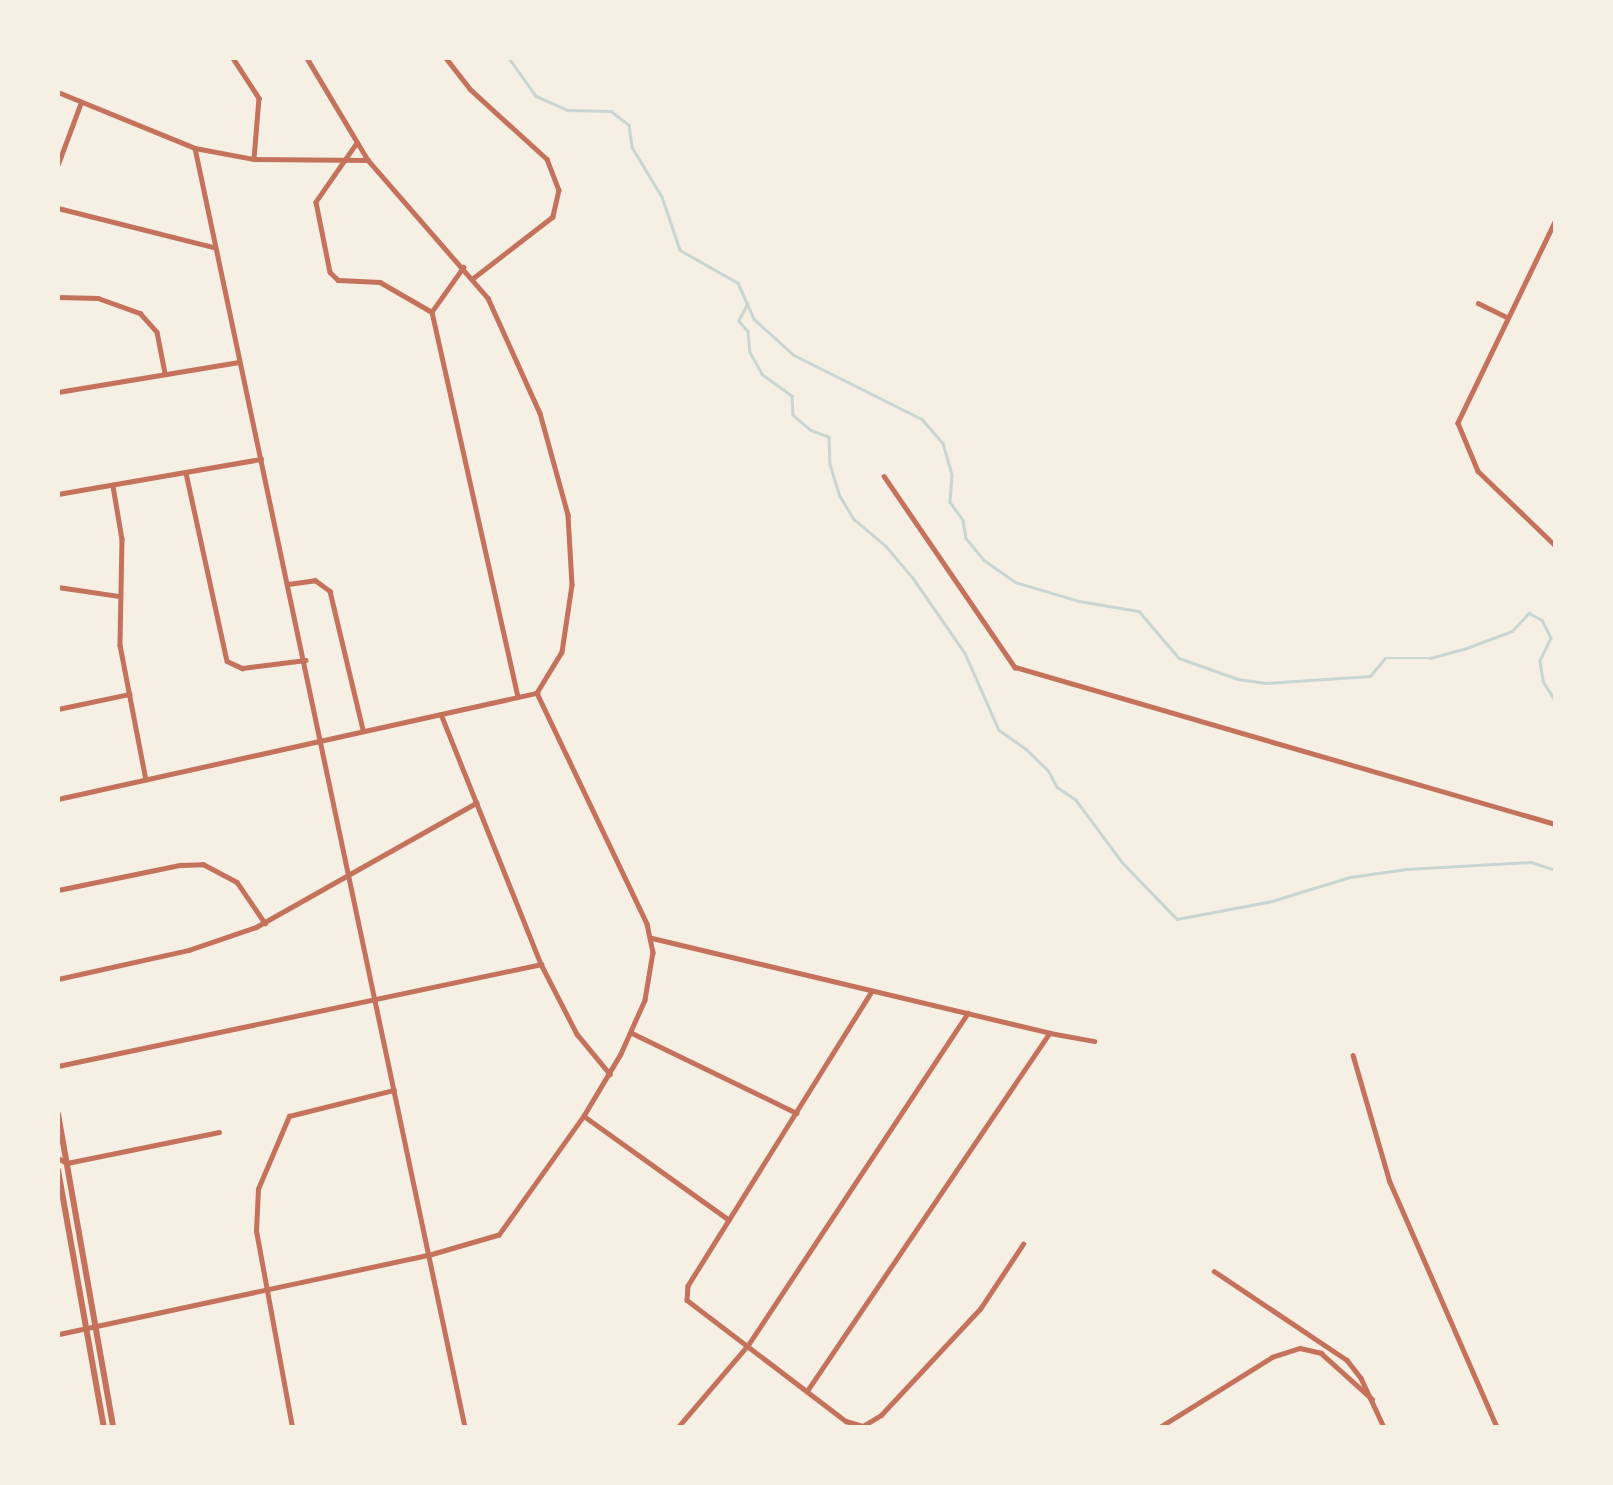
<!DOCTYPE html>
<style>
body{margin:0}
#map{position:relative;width:1613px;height:1485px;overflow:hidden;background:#f6efe4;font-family:Montserrat,sans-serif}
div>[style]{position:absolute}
.stream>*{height:2.5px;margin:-1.25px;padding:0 1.25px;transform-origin:1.25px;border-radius:1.25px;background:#c9d6d2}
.minor>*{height:4.5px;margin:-2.25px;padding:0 2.25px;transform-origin:2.25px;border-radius:2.25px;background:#c5725c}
.tertiary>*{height:6px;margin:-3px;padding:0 3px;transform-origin:3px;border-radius:3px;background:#c5725c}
span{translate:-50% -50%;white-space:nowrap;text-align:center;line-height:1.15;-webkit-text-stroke:7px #f6efe4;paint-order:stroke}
.frame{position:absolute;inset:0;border:60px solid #f6efe4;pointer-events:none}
</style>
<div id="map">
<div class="stream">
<i style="left:509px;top:58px;width:47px;rotate:54.6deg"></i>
<i style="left:536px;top:96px;width:35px;rotate:24deg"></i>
<i style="left:568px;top:110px;width:43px;rotate:1.3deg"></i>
<i style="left:611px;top:111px;width:23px;rotate:38deg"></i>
<i style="left:629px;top:125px;width:22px;rotate:82deg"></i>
<i style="left:632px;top:147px;width:58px;rotate:59deg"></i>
<i style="left:662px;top:197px;width:56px;rotate:71.2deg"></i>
<i style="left:680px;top:250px;width:67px;rotate:29.6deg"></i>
<i style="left:738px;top:283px;width:39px;rotate:66deg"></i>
<i style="left:754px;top:319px;width:28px;rotate:42deg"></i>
<i style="left:775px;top:338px;width:25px;rotate:42deg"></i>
<i style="left:794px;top:355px;width:143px;rotate:26.6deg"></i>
<i style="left:922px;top:419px;width:32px;rotate:49deg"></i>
<i style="left:943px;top:443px;width:32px;rotate:74deg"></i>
<i style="left:952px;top:474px;width:28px;rotate:94deg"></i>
<i style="left:950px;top:502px;width:22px;rotate:54deg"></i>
<i style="left:963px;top:520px;width:18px;rotate:81deg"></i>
<i style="left:966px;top:538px;width:28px;rotate:51deg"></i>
<i style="left:984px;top:560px;width:38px;rotate:35deg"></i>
<i style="left:1015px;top:582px;width:67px;rotate:16.5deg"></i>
<i style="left:1079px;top:601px;width:61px;rotate:9.5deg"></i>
<i style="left:1139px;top:611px;width:62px;rotate:49.6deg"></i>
<i style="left:1179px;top:658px;width:63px;rotate:19.6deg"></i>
<i style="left:1238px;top:679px;width:28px;rotate:8deg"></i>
<i style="left:1266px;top:683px;width:104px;rotate:-3.9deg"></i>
<i style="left:1370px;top:676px;width:23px;rotate:-50deg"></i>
<i style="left:1385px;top:658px;width:45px"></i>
<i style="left:1430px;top:658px;width:35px;rotate:-15deg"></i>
<i style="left:1464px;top:649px;width:51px;rotate:-20.6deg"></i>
<i style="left:1512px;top:631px;width:25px;rotate:-47deg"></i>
<i style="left:1529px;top:613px;width:15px;rotate:28deg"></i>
<i style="left:1542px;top:620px;width:20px;rotate:63deg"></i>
<i style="left:1551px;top:638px;width:25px;rotate:116deg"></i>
<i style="left:1540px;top:661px;width:20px;rotate:81deg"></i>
<i style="left:1543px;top:681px;width:22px;rotate:58deg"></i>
<i style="left:748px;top:303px;width:20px;rotate:117deg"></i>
<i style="left:739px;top:321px;width:13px;rotate:48deg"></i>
<i style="left:748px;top:331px;width:21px;rotate:85deg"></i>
<i style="left:750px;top:352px;width:25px;rotate:61deg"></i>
<i style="left:762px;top:374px;width:37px;rotate:36deg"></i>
<i style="left:792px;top:396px;width:19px;rotate:87deg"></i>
<i style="left:793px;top:415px;width:23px;rotate:40deg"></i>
<i style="left:811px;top:430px;width:19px;rotate:21deg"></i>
<i style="left:829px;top:437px;width:27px;rotate:88deg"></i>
<i style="left:830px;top:464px;width:34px;rotate:73deg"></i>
<i style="left:840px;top:496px;width:27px;rotate:59deg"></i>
<i style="left:854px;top:519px;width:42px;rotate:40.2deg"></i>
<i style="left:886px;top:546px;width:42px;rotate:49.8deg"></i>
<i style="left:913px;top:578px;width:91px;rotate:55.3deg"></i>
<i style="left:965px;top:653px;width:84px;rotate:66.2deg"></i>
<i style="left:999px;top:730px;width:33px;rotate:35deg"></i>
<i style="left:1026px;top:749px;width:30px;rotate:44deg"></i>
<i style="left:1048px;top:770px;width:19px;rotate:62deg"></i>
<i style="left:1057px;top:787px;width:23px;rotate:34deg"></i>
<i style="left:1076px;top:800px;width:77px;rotate:53.4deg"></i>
<i style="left:1122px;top:862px;width:79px;rotate:46deg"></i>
<i style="left:1177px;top:919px;width:97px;rotate:-10.7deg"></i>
<i style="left:1272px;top:901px;width:82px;rotate:-17.1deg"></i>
<i style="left:1350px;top:877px;width:57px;rotate:-8.1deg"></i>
<i style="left:1406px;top:869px;width:125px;rotate:-3.2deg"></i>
<i style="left:1531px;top:862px;width:25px;rotate:18deg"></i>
</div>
<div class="minor">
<i style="left:233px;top:58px;width:48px;rotate:57deg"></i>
<i style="left:259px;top:98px;width:61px;rotate:94.7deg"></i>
<i style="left:307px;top:58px;width:119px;rotate:59.1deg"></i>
<i style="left:368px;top:160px;width:183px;rotate:49deg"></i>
<i style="left:488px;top:298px;width:126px;rotate:65.7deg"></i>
<i style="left:540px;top:413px;width:106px;rotate:74.6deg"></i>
<i style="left:568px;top:515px;width:70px;rotate:86.7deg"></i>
<i style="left:572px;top:585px;width:68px;rotate:98.5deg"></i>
<i style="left:562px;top:652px;width:48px;rotate:121.4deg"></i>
<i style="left:446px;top:58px;width:39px;rotate:52deg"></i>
<i style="left:470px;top:89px;width:104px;rotate:42.3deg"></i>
<i style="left:547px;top:159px;width:33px;rotate:69deg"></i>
<i style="left:559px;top:190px;width:28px;rotate:103deg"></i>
<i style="left:553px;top:217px;width:100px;rotate:142.3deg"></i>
<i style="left:58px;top:92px;width:148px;rotate:22.2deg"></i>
<i style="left:195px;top:148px;width:60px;rotate:10.6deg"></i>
<i style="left:254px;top:159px;width:114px;rotate:0.5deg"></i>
<i style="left:357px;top:143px;width:72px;rotate:124.8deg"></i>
<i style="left:316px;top:202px;width:71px;rotate:78.7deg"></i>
<i style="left:330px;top:272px;width:11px;rotate:45deg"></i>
<i style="left:338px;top:280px;width:42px;rotate:2.7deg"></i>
<i style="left:380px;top:282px;width:60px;rotate:30deg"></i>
<i style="left:195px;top:148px;width:1307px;rotate:78.08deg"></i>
<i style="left:58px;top:164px;width:66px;rotate:-69.6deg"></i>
<i style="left:58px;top:208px;width:160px;rotate:14.1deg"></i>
<i style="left:1555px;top:222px;width:223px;rotate:115.8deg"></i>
<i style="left:1458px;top:423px;width:52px;rotate:67.4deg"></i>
<i style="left:1478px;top:471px;width:107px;rotate:43.9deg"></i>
<i style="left:464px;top:267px;width:55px;rotate:125.4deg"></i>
<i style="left:432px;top:312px;width:394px;rotate:77.4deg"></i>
<i style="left:58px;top:297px;width:40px;rotate:1.4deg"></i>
<i style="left:98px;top:298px;width:45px;rotate:19.7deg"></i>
<i style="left:140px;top:313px;width:25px;rotate:48deg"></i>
<i style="left:157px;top:332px;width:42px;rotate:79deg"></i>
<i style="left:1478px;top:303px;width:32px;rotate:26deg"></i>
<i style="left:58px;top:392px;width:183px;rotate:-9.4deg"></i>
<i style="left:186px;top:473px;width:192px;rotate:77.7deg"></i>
<i style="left:227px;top:661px;width:17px;rotate:25deg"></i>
<i style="left:242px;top:668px;width:64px;rotate:-7.2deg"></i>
<i style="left:884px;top:476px;width:232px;rotate:55.6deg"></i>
<i style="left:1015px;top:667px;width:562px;rotate:16.21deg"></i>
<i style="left:113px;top:486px;width:54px;rotate:80.4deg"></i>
<i style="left:122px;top:539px;width:106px;rotate:91.1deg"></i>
<i style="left:120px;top:645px;width:137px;rotate:79.1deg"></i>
<i style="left:58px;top:494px;width:206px;rotate:-9.8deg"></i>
<i style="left:288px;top:584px;width:27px;rotate:-8deg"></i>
<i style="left:315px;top:580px;width:19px;rotate:36deg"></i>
<i style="left:330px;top:591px;width:143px;rotate:76.6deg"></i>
<i style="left:58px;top:587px;width:62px;rotate:8.4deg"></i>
<i style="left:58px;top:709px;width:73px;rotate:-11.9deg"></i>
<i style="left:441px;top:714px;width:269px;rotate:68.2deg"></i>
<i style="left:541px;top:964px;width:79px;rotate:62.8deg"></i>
<i style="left:577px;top:1034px;width:52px;rotate:50.5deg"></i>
<i style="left:58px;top:799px;width:491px;rotate:-12.5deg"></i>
<i style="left:537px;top:693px;width:256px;rotate:64.5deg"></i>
<i style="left:647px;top:924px;width:29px;rotate:78deg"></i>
<i style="left:653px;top:952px;width:49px;rotate:99.5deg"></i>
<i style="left:645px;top:1000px;width:59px;rotate:114deg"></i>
<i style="left:621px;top:1054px;width:72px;rotate:120.8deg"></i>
<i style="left:584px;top:1116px;width:146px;rotate:125.5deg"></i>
<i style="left:499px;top:1235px;width:72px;rotate:163.8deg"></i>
<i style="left:430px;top:1255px;width:381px;rotate:167.9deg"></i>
<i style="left:58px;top:890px;width:125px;rotate:-11.6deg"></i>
<i style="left:180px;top:865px;width:23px;rotate:-2deg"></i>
<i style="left:203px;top:864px;width:38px;rotate:28deg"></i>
<i style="left:237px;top:882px;width:50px;rotate:55.7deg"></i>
<i style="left:652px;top:938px;width:409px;rotate:13.4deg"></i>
<i style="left:1050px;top:1033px;width:431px;rotate:124.1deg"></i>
<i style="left:58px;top:979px;width:134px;rotate:-12.5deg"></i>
<i style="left:189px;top:950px;width:71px;rotate:-18.9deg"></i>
<i style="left:256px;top:927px;width:253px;rotate:-29.4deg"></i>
<i style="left:871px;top:993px;width:345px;rotate:122deg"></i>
<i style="left:688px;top:1286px;width:14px;rotate:94deg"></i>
<i style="left:687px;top:1300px;width:200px;rotate:37.3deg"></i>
<i style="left:846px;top:1421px;width:18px;rotate:16deg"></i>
<i style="left:863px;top:1426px;width:21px;rotate:-31deg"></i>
<i style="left:881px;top:1415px;width:145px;rotate:-47deg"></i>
<i style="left:980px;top:1309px;width:78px;rotate:-56.5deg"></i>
<i style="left:632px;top:1033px;width:183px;rotate:25.9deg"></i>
<i style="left:1050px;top:1033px;width:45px;rotate:10.3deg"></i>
<i style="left:1353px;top:1055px;width:132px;rotate:73.8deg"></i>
<i style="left:1390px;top:1182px;width:267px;rotate:66.4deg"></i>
<i style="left:58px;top:1066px;width:494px;rotate:-11.9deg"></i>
<i style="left:584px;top:1116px;width:178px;rotate:35.6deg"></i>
<i style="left:58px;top:1158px;width:10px;rotate:29deg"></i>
<i style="left:67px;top:1163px;width:155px;rotate:-11.5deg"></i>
<i style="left:1214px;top:1271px;width:160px;rotate:33.8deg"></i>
<i style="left:1347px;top:1360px;width:23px;rotate:52deg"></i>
<i style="left:1361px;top:1378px;width:54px;rotate:64.9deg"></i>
<i style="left:292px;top:1427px;width:199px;rotate:-100.4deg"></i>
<i style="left:256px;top:1231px;width:42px;rotate:-87.3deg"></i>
<i style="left:258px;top:1189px;width:79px;rotate:-67deg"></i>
<i style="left:289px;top:1116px;width:108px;rotate:-13.9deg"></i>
<i style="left:678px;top:1427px;width:108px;rotate:-49.5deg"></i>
<i style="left:748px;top:1345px;width:398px;rotate:-56.5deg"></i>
<i style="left:1160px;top:1427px;width:132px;rotate:-32deg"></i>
<i style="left:1272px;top:1357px;width:29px;rotate:-18deg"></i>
<i style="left:1300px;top:1348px;width:22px;rotate:13deg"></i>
<i style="left:1321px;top:1353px;width:69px;rotate:42deg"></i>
</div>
<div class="tertiary">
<i style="left:58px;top:1114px;width:318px;rotate:80deg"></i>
<i style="left:58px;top:1170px;width:261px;rotate:79.9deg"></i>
</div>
<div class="frame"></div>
</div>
